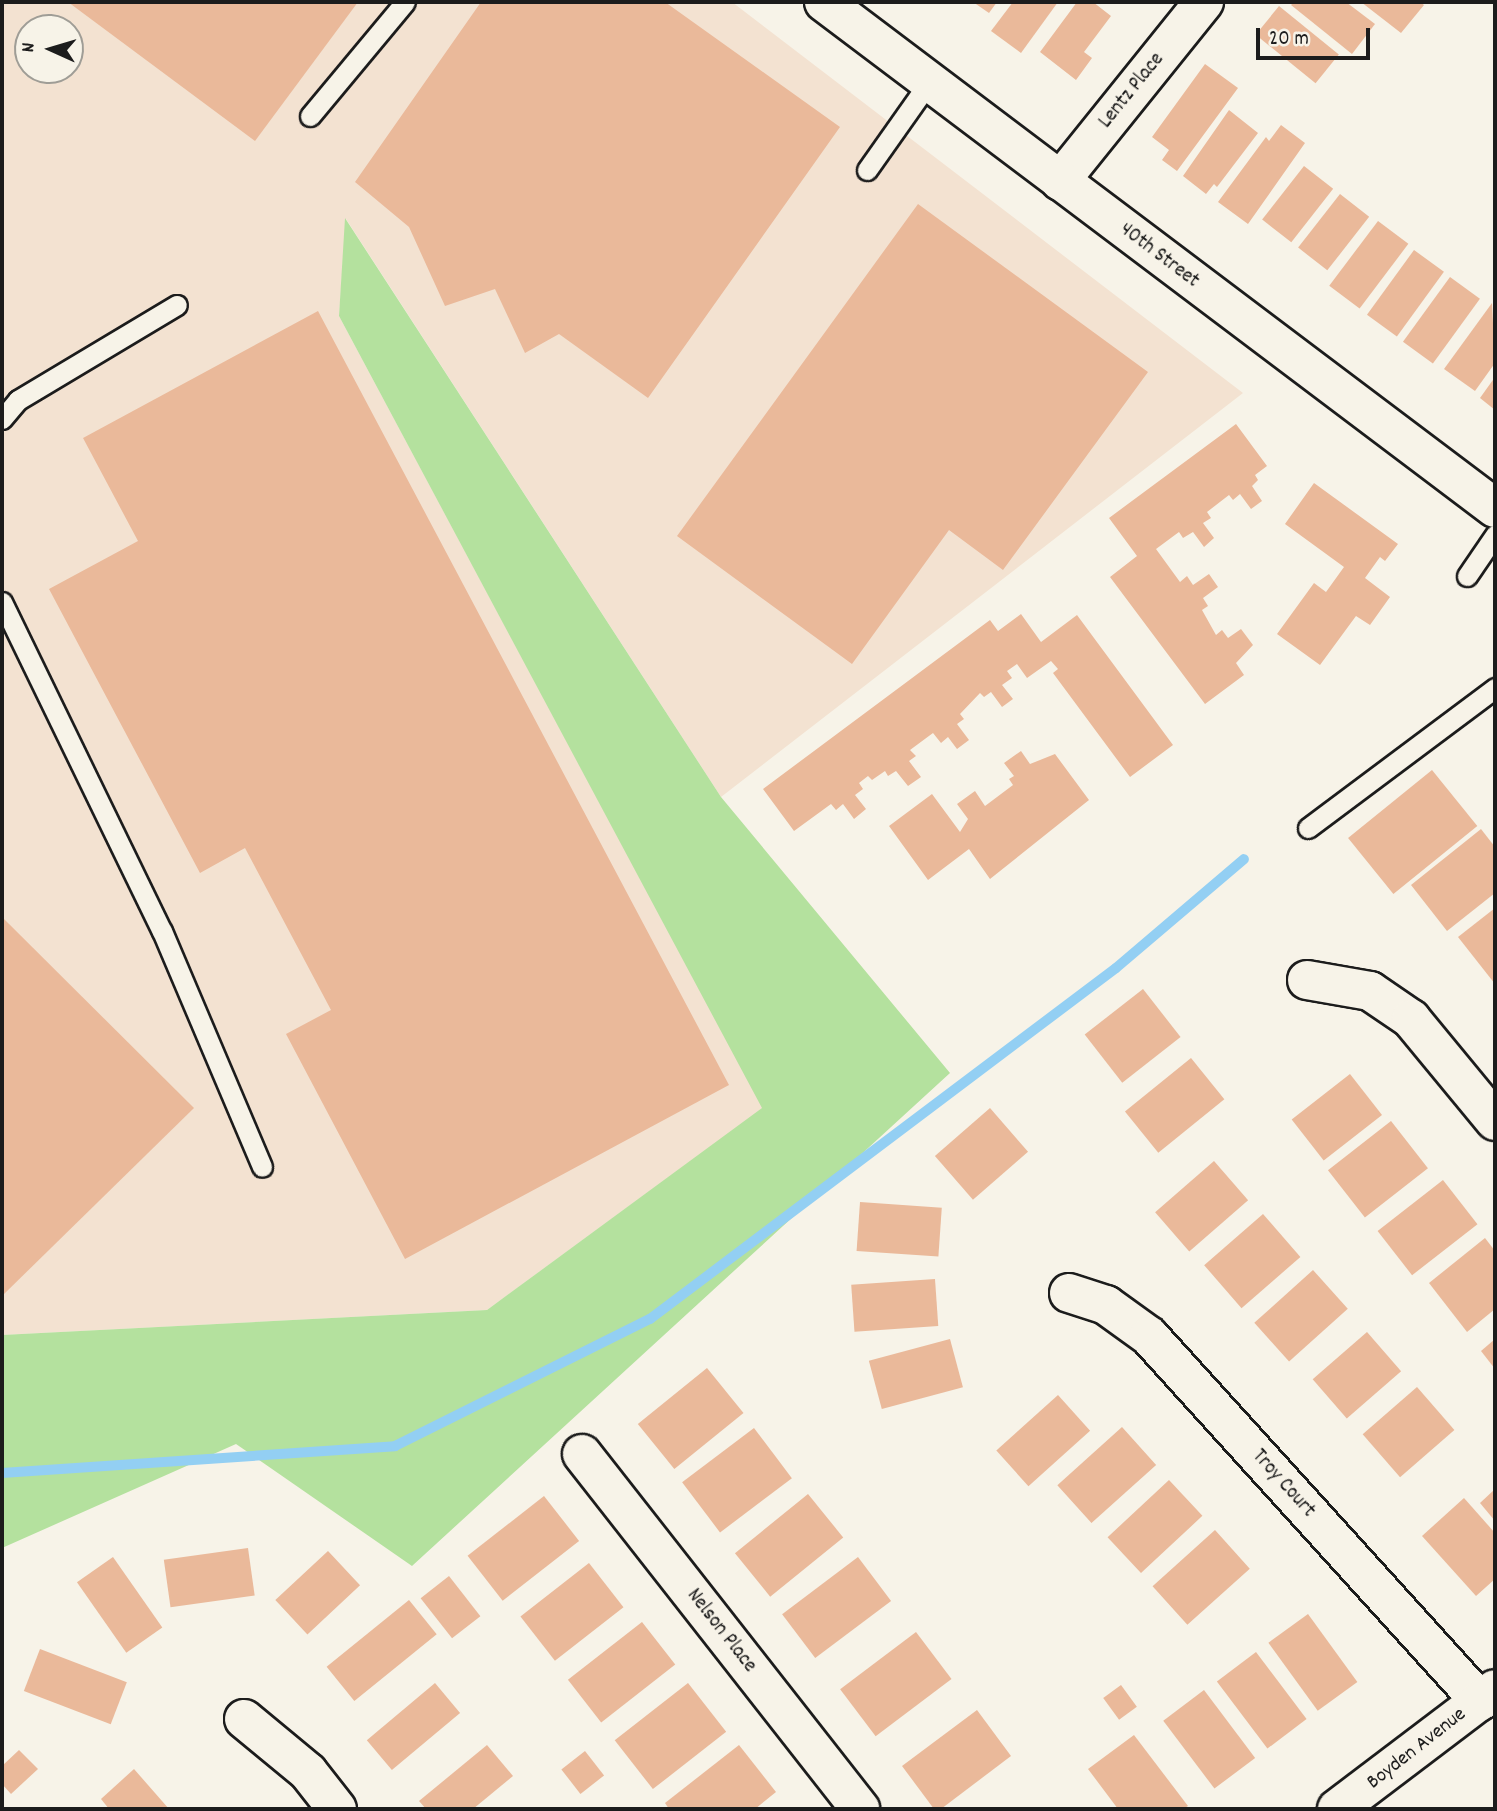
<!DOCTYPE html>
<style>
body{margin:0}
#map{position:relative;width:1497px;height:1811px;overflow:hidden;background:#f7f3e8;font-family:Dekko,sans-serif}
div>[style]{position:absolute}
.built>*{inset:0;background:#f3e2d1}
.green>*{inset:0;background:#b4e19e}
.stream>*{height:10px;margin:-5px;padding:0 5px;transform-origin:5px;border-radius:5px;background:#93cff3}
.building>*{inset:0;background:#eab99a;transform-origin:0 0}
.roads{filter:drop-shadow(2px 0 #1c1c1c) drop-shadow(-2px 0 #1c1c1c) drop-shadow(0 2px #1c1c1c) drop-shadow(0 -2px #1c1c1c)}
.lane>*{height:19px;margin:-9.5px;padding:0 9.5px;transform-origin:9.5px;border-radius:9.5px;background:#f7f3e8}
.street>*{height:38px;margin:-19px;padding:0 19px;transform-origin:19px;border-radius:19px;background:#f7f3e8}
.secondary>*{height:38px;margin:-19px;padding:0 19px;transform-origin:19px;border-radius:19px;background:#f7f3e8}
span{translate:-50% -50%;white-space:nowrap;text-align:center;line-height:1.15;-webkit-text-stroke:5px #f7f3e8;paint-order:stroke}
.street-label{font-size:21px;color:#1c1c1c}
.frame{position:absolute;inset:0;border:4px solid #1c1c1c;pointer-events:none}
.north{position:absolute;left:14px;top:14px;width:70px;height:70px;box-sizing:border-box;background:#f7f3e8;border:2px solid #9f9d96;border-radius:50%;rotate:274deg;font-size:19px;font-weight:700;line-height:28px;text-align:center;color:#1c1c1c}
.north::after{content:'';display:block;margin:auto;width:24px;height:32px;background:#1c1c1c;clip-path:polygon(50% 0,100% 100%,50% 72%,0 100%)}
.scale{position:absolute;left:1256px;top:28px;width:114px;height:32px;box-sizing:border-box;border:4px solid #1c1c1c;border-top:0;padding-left:9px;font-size:21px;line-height:24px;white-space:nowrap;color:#1c1c1c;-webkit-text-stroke:5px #f7f3e8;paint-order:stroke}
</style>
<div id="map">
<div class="built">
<i style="clip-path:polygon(evenodd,2px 2px,732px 2px,1243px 393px,721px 797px,346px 219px,339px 316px,763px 1108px,487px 1310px,2px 1335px,2px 2px,28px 28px,70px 28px,70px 70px,28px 70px,28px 28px)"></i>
</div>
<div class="green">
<i style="clip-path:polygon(345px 218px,721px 797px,950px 1073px,412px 1566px,236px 1444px,2px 1548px,2px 1335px,487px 1310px,762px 1108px,339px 316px)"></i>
</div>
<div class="stream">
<i style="left:2px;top:1473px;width:394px;rotate:-3.9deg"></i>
<i style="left:395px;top:1446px;width:285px;rotate:-26.5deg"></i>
<i style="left:650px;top:1319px;width:583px;rotate:-36.99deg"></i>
<i style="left:1116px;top:968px;width:168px;rotate:-40.4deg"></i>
</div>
<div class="building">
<i style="clip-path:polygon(68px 2px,358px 2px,255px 141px)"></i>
<i style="clip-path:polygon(481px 2px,665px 2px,840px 127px,648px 398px,559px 334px,525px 353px,495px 289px,445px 306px,409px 227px,355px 182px)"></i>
<i style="clip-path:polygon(973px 2px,997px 2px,989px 13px)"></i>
<i style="clip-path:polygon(1013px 2px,1058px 2px,1021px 53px,991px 31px)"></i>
<i style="clip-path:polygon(1077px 2px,1093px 2px,1111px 16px,1084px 52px,1092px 58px,1076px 80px,1040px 52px)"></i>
<i style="clip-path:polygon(1294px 2px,1346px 2px,1375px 24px,1352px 54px,1291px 5px)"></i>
<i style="clip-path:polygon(1361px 2px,1420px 2px,1424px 5px,1401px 33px)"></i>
<i style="left:1279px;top:6px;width:77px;height:37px;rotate:39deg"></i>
<i style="clip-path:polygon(1205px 64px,1238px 88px,1177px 171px,1162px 160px,1169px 150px,1152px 137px)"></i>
<i style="clip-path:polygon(1229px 110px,1258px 133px,1217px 187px,1214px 184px,1206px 194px,1183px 176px)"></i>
<i style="clip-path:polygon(1281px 125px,1305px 143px,1248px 224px,1218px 202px,1266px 137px,1269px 141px)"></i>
<i style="left:1304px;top:166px;width:37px;height:68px;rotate:38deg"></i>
<i style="left:1340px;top:194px;width:37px;height:68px;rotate:38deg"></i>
<i style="clip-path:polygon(918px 204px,1148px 372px,1003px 570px,949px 530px,852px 664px,677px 536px)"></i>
<i style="left:1378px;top:221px;width:38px;height:81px;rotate:37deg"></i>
<i style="left:1414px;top:250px;width:37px;height:80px;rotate:36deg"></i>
<i style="left:1450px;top:277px;width:37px;height:80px;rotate:36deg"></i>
<i style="clip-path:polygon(1492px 303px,1495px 363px,1475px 391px,1444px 369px)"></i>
<i style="clip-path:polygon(318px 311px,729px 1085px,405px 1259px,286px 1034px,331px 1010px,245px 848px,200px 873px,49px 589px,138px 541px,83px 438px)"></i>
<i style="clip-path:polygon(1495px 377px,1495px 410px,1480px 398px)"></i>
<i style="clip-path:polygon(1236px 424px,1267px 466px,1255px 475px,1258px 480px,1252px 486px,1262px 501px,1251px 509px,1240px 494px,1233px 500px,1229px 495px,1207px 512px,1211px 518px,1203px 523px,1214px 538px,1204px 547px,1193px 532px,1183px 538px,1179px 532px,1156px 549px,1180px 582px,1187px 576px,1193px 585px,1209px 574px,1218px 587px,1203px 598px,1208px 606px,1202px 610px,1216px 635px,1222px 630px,1228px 638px,1241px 629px,1253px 645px,1236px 663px,1244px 675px,1205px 704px,1110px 577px,1137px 556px,1109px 518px)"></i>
<i style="clip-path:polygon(1314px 483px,1398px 544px,1385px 561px,1380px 557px,1365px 578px,1390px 597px,1370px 625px,1356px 616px,1320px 665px,1277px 634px,1314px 583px,1326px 592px,1344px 567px,1285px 524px)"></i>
<i style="clip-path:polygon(1021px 614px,1041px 642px,1077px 615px,1173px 745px,1130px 777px,1053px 673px,1058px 669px,1051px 661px,1027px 678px,1017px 664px,1007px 671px,1012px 678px,1002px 685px,1013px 699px,1002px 707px,991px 692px,984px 697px,980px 693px,960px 714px,964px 719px,957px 724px,969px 740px,957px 749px,948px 737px,941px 743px,933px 733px,910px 750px,916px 756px,909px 761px,921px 777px,908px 786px,896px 771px,888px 776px,885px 771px,872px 780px,868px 776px,859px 783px,863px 789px,855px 795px,866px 809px,854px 819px,843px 804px,836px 810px,831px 804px,794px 831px,763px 789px,990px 620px,998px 631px)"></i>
<i style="clip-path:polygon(1021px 751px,1030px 764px,1055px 754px,1089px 800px,990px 879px,969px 849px,928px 880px,889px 826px,932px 794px,960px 832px,968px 819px,957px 804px,975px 791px,985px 806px,1013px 785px,1009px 779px,1014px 776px,1004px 763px)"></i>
<i style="left:1432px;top:770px;width:72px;height:108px;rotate:51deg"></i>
<i style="clip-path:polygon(1481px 829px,1495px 847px,1495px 893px,1447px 931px,1411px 885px)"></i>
<i style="clip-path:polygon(1495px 908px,1495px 984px,1458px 937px)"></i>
<i style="clip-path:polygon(2px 917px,194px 1108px,2px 1296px)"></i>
<i style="left:1143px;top:989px;width:61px;height:74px;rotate:52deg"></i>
<i style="left:1191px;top:1058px;width:53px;height:85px;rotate:51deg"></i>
<i style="left:1350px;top:1074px;width:52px;height:74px;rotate:52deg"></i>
<i style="left:990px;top:1108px;width:58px;height:73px;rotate:49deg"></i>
<i style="left:1391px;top:1121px;width:60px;height:80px;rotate:52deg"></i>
<i style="left:1214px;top:1161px;width:52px;height:78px;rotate:49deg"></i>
<i style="left:1443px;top:1180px;width:56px;height:83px;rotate:52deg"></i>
<i style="left:860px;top:1202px;width:82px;height:49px;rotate:4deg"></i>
<i style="left:1263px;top:1214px;width:57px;height:78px;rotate:49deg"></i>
<i style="clip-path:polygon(1485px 1238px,1495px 1251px,1495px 1309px,1467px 1332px,1429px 1283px)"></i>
<i style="left:1313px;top:1270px;width:52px;height:79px;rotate:48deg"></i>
<i style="left:935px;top:1279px;width:47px;height:84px;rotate:86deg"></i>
<i style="left:1367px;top:1332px;width:52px;height:72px;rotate:49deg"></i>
<i style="left:950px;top:1339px;width:50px;height:84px;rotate:75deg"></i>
<i style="clip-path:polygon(1495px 1339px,1495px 1369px,1481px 1351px)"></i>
<i style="left:707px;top:1368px;width:58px;height:89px;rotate:51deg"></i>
<i style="left:1417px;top:1387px;width:57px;height:72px;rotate:49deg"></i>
<i style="left:1058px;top:1395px;width:48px;height:83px;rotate:48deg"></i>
<i style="left:1122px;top:1427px;width:51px;height:87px;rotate:48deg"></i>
<i style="left:754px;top:1428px;width:63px;height:90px;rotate:53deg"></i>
<i style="left:1169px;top:1480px;width:49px;height:84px;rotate:47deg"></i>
<i style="clip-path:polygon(1495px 1489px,1495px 1521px,1480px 1503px)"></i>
<i style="left:808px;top:1494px;width:56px;height:94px;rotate:51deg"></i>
<i style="left:544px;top:1496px;width:57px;height:97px;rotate:52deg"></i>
<i style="clip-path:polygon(1464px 1498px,1495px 1533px,1495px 1579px,1476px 1596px,1422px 1536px)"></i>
<i style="left:1215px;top:1530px;width:52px;height:84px;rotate:48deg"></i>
<i style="left:248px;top:1548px;width:48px;height:85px;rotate:82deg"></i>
<i style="left:328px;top:1551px;width:47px;height:72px;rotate:47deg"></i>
<i style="left:113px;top:1557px;width:86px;height:44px;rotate:55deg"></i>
<i style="left:858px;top:1557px;width:55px;height:95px;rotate:53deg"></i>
<i style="left:589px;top:1563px;width:56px;height:87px;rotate:52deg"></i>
<i style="left:449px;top:1576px;width:51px;height:36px;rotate:52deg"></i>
<i style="left:409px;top:1600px;width:44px;height:106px;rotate:51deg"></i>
<i style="left:1308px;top:1614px;width:84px;height:49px;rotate:54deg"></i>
<i style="left:642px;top:1622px;width:54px;height:94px;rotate:52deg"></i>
<i style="left:916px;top:1632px;width:59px;height:95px;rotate:53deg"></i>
<i style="left:40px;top:1649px;width:93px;height:45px;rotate:21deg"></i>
<i style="left:1256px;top:1652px;width:84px;height:49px;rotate:53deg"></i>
<i style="left:435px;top:1683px;width:39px;height:89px;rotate:50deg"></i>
<i style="left:688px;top:1683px;width:62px;height:93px;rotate:52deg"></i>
<i style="left:1121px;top:1685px;width:27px;height:22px;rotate:54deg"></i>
<i style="left:1204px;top:1690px;width:85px;height:51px;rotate:53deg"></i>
<i style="clip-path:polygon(977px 1710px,1011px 1756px,941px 1809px,934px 1809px,902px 1766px)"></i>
<i style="clip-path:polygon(1134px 1735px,1188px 1806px,1183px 1809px,1118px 1809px,1088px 1769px)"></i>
<i style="clip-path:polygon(487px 1745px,513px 1776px,473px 1809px,426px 1809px,419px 1801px)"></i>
<i style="clip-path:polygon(739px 1745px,776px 1792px,755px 1809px,669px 1809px,665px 1803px)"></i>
<i style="clip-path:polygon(19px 1750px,38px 1769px,11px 1794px,2px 1784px,2px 1766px)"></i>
<i style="left:585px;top:1751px;width:31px;height:30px;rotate:52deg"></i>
<i style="clip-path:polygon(134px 1769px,169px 1809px,109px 1809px,101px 1799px)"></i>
</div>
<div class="roads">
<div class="lane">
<i style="left:310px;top:116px;width:148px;rotate:-50.2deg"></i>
<i style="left:867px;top:170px;width:108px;rotate:-54.8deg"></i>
<i style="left:2px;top:419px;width:25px;rotate:-50deg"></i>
<i style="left:18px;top:400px;width:185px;rotate:-30.9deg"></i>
<i style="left:1467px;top:576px;width:50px;rotate:-55.7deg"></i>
<i style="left:2px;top:602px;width:366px;rotate:64.1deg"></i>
<i style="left:162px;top:931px;width:256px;rotate:67deg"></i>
<i style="left:1308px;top:828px;width:234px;rotate:-36.8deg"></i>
</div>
<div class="street">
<i style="left:1060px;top:181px;width:230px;rotate:-51.2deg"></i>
<i style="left:1307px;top:980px;width:64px;rotate:9.9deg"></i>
<i style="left:1370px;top:991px;width:50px;rotate:34.3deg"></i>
<i style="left:1411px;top:1019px;width:132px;rotate:50.5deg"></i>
<i style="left:1069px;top:1293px;width:39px;rotate:18deg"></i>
<i style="left:1106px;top:1305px;width:53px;rotate:35.8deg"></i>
<i style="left:1149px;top:1336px;width:493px;rotate:47.8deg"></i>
<i style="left:582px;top:1454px;width:451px;rotate:51.9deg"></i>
<i style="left:244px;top:1719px;width:83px;rotate:39.6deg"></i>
<i style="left:308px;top:1772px;width:47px;rotate:51.9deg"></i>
</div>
<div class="secondary">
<i style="left:824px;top:2px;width:840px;rotate:37.02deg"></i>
<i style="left:1337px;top:1809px;width:198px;rotate:-37.2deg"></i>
</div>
</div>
<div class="street-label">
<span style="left:1132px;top:91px;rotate:-51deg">Lentz Place</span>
<span style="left:1159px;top:256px;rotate:37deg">40th Street</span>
<span style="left:1283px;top:1484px;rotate:48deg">Troy Court</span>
<span style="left:721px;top:1631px;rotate:52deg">Nelson Place</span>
<span style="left:1417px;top:1749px;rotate:-38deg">Boyden Avenue</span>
</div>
<div class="frame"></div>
<div class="north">N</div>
<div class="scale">20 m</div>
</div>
